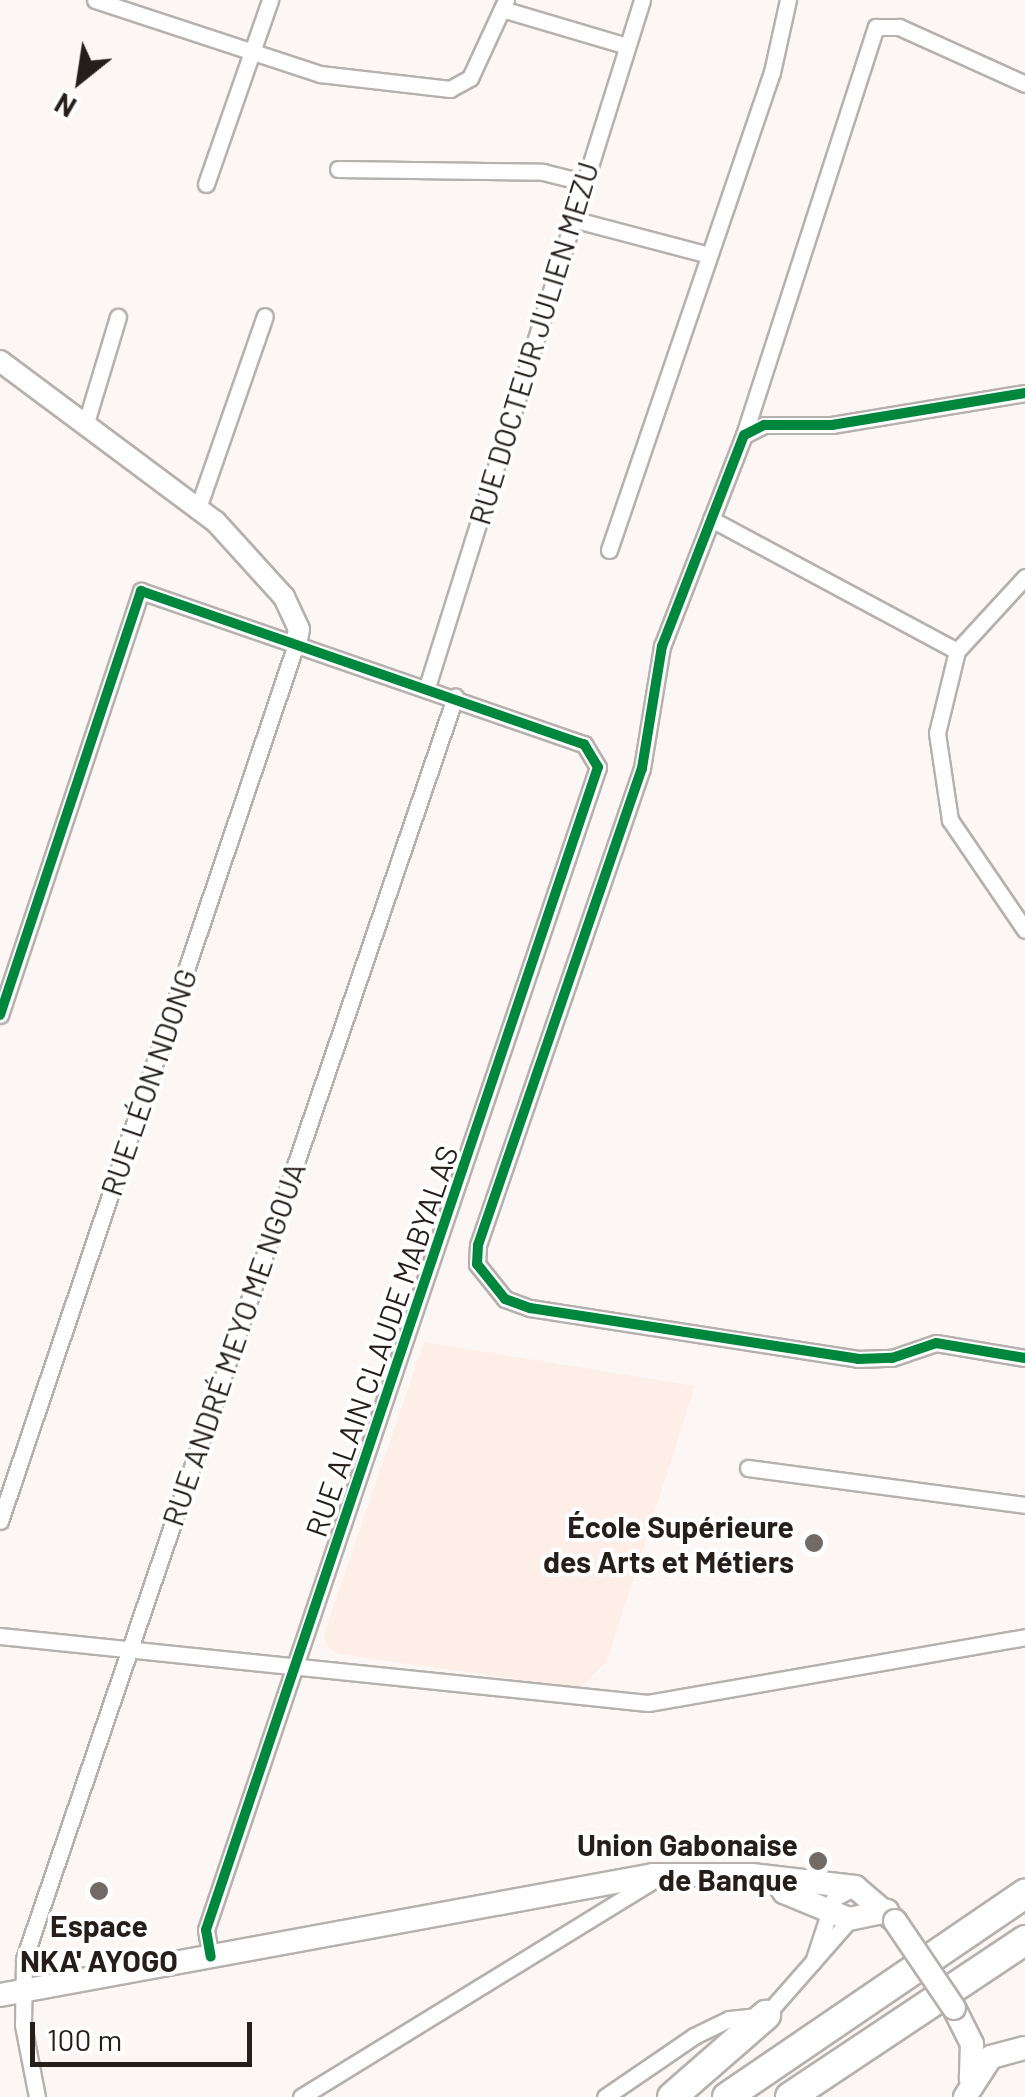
<!DOCTYPE html>
<meta charset="utf-8">
<style>
body{margin:0}
#map{position:relative;width:1025px;height:2097px;overflow:hidden;background:#fcf7f5;font-family:Barlow,sans-serif}
div>[style]{position:absolute}
.built>*{inset:0;background:#feeee8}
.roads{filter:drop-shadow(2px 0 #b6b1ae) drop-shadow(-2px 0 #b6b1ae) drop-shadow(0 2px #b6b1ae) drop-shadow(0 -2px #b6b1ae)}
.minor>*{height:15px;margin:-7.5px;padding:0 7.5px;transform-origin:7.5px;border-radius:7.5px;background:#fffefe}
.tertiary>*{height:20px;margin:-10px;padding:0 10px;transform-origin:10px;border-radius:10px;background:#fffefe}
.secondary>*{height:22px;margin:-11px;padding:0 11px;transform-origin:11px;border-radius:11px;background:#fffefe}
.trunk>*{height:28px;margin:-14px;padding:0 14px;transform-origin:14px;border-radius:14px;background:#fffefe}
.bridges{filter:drop-shadow(2px 0 #b6b1ae) drop-shadow(-2px 0 #b6b1ae) drop-shadow(0 2px #b6b1ae) drop-shadow(0 -2px #b6b1ae)}
.secondary-bridge>*{height:22px;margin:-11px;padding:0 11px;transform-origin:11px;border-radius:11px;background:#fffefe}
.cycleway>*{height:10px;margin:-5px;padding:0 5px;transform-origin:5px;border-radius:5px;background:#00873e}
.dots>*{width:28px;height:28px;translate:-50% -50%;box-sizing:border-box;border:5px solid #fff;border-radius:50%}
span{translate:-50% -50%;white-space:nowrap;text-align:center;line-height:1.15;-webkit-text-stroke:8px #fff;paint-order:stroke}
.street-label{font-size:30px;color:#261e1b}
.poi-label{font-size:30px;color:#261e1b;font-weight:700}
.right{translate:-100% -50%;text-align:right}
.north{position:absolute;left:30px;top:30px;width:100px;height:100px;-webkit-text-stroke:8px #fff;paint-order:stroke;rotate:210deg;font-size:28px;font-weight:700;line-height:40px;text-align:center;color:#261e1b}
.north::after{content:'';display:block;margin:auto;width:35px;height:45px;background:#261e1b;clip-path:polygon(50% 0,100% 100%,50% 72%,0 100%)}
.scale{position:absolute;left:30px;top:2022px;width:222px;height:45px;box-sizing:border-box;border:5px solid #261e1b;border-top:0;padding-left:12px;font-size:30px;line-height:35px;white-space:nowrap;color:#261e1b;-webkit-text-stroke:8px #fff;paint-order:stroke}
</style>
<div id="map">
<div class="built">
<i style="clip-path:polygon(424px 1342px,695px 1386px,607px 1661px,580px 1688px,338px 1654px,327px 1646px,324px 1634px)"></i>
</div>
<div class="roads">
<div class="minor">
<i style="left:95px;top:0;width:237px;rotate:18.2deg"></i>
<i style="left:320px;top:74px;width:131px;rotate:6.6deg"></i>
<i style="left:450px;top:89px;width:23px;rotate:-29deg"></i>
<i style="left:470px;top:78px;width:86px;rotate:-65.2deg"></i>
<i style="left:502px;top:9px;width:130px;rotate:16.5deg"></i>
<i style="left:338px;top:169px;width:205px;rotate:0.8deg"></i>
<i style="left:543px;top:172px;width:41px;rotate:14deg"></i>
<i style="left:206px;top:184px;width:195px;rotate:-70.8deg"></i>
<i style="left:572px;top:219px;width:138px;rotate:14.7deg"></i>
<i style="left:1025px;top:393px;width:196px;rotate:170.6deg"></i>
<i style="left:832px;top:425px;width:68px;rotate:180deg"></i>
<i style="left:764px;top:425px;width:22px;rotate:153deg"></i>
<i style="left:744px;top:435px;width:226px;rotate:111.2deg"></i>
<i style="left:662px;top:646px;width:124px;rotate:99.3deg"></i>
<i style="left:642px;top:768px;width:504px;rotate:108.97deg"></i>
<i style="left:478px;top:1245px;width:19px;rotate:93deg"></i>
<i style="left:477px;top:1264px;width:45px;rotate:51.3deg"></i>
<i style="left:505px;top:1299px;width:27px;rotate:20deg"></i>
<i style="left:530px;top:1308px;width:332px;rotate:8.8deg"></i>
<i style="left:858px;top:1359px;width:34px;rotate:-2deg"></i>
<i style="left:892px;top:1358px;width:46px;rotate:-18.8deg"></i>
<i style="left:936px;top:1343px;width:90px;rotate:9.6deg"></i>
<i style="left:85px;top:426px;width:114px;rotate:-73.2deg"></i>
<i style="left:744px;top:435px;width:429px;rotate:-72.1deg"></i>
<i style="left:876px;top:27px;width:23px"></i>
<i style="left:899px;top:27px;width:138px;rotate:24.3deg"></i>
<i style="left:198px;top:508px;width:203px;rotate:-70.8deg"></i>
<i style="left:711px;top:519px;width:279px;rotate:28.2deg"></i>
<i style="left:609px;top:550px;width:505px;rotate:-71.17deg"></i>
<i style="left:772px;top:72px;width:74px;rotate:-77.5deg"></i>
<i style="left:1025px;top:577px;width:100px;rotate:132.6deg"></i>
<i style="left:957px;top:651px;width:84px;rotate:103.7deg"></i>
<i style="left:937px;top:733px;width:88px;rotate:81.5deg"></i>
<i style="left:950px;top:820px;width:133px;rotate:55.7deg"></i>
<i style="left:427px;top:687px;width:720px;rotate:-72.62deg"></i>
<i style="left:0;top:1015px;width:447px;rotate:-71.6deg"></i>
<i style="left:141px;top:591px;width:469px;rotate:19.1deg"></i>
<i style="left:584px;top:744px;width:27px;rotate:59deg"></i>
<i style="left:598px;top:767px;width:1227px;rotate:108.63deg"></i>
<i style="left:206px;top:1930px;width:27px;rotate:80deg"></i>
<i style="left:748px;top:1468px;width:279px;rotate:7.6deg"></i>
<i style="left:0;top:1521px;width:926px;rotate:-71.35deg"></i>
<i style="left:0;top:1636px;width:651px;rotate:5.9deg"></i>
<i style="left:648px;top:1703px;width:383px;rotate:-9.9deg"></i>
<i style="left:813px;top:1962px;width:67px;rotate:-71.8deg"></i>
<i style="left:834px;top:1898px;width:22px;rotate:-27deg"></i>
<i style="left:37px;top:2097px;width:73px;rotate:-101deg"></i>
<i style="left:23px;top:2025px;width:66px;rotate:-89.1deg"></i>
<i style="left:24px;top:1959px;width:1334px;rotate:-71.14deg"></i>
<i style="left:301px;top:2097px;width:417px;rotate:-31.6deg"></i>
<i style="left:605px;top:2097px;width:108px;rotate:-34.4deg"></i>
<i style="left:694px;top:2036px;width:39px;rotate:-26deg"></i>
<i style="left:729px;top:2019px;width:37px;rotate:-6deg"></i>
<i style="left:766px;top:2015px;width:132px;rotate:-48.7deg"></i>
</div>
<div class="tertiary">
<i style="left:0;top:361px;width:268px;rotate:36.7deg"></i>
<i style="left:215px;top:521px;width:103px;rotate:47.8deg"></i>
<i style="left:284px;top:597px;width:35px;rotate:65deg"></i>
<i style="left:299px;top:629px;width:15px;rotate:101deg"></i>
</div>
<div class="secondary">
<i style="left:775px;top:1878px;width:17px;rotate:57deg"></i>
<i style="left:784px;top:1892px;width:70px;rotate:22.6deg"></i>
<i style="left:849px;top:1919px;width:39px;rotate:-12deg"></i>
<i style="left:0;top:1995px;width:664px;rotate:-10.41deg"></i>
<i style="left:653px;top:1875px;width:99px"></i>
<i style="left:752px;top:1875px;width:104px;rotate:6.6deg"></i>
<i style="left:855px;top:1887px;width:52px;rotate:40.4deg"></i>
<i style="left:954px;top:2008px;width:40px;rotate:63.4deg"></i>
<i style="left:972px;top:2044px;width:35px;rotate:92deg"></i>
<i style="left:965px;top:2097px;width:48px;rotate:-57deg"></i>
<i style="left:991px;top:2057px;width:35px;rotate:-15deg"></i>
</div>
<div class="trunk">
<i style="left:672px;top:2097px;width:125px;rotate:-41.1deg"></i>
<i style="left:727px;top:2097px;width:361px;rotate:-34.3deg"></i>
<i style="left:790px;top:2097px;width:283px;rotate:-33.7deg"></i>
</div>
</div>
<div class="bridges">
<div class="secondary-bridge">
<i style="left:895px;top:1921px;width:105px;rotate:55.9deg"></i>
</div>
</div>
<div class="cycleway">
<i style="left:1025px;top:393px;width:196px;rotate:170.6deg"></i>
<i style="left:832px;top:425px;width:68px;rotate:180deg"></i>
<i style="left:764px;top:425px;width:22px;rotate:153deg"></i>
<i style="left:744px;top:435px;width:226px;rotate:111.2deg"></i>
<i style="left:662px;top:646px;width:124px;rotate:99.3deg"></i>
<i style="left:642px;top:768px;width:504px;rotate:108.97deg"></i>
<i style="left:478px;top:1245px;width:19px;rotate:93deg"></i>
<i style="left:477px;top:1264px;width:45px;rotate:51.3deg"></i>
<i style="left:505px;top:1299px;width:27px;rotate:20deg"></i>
<i style="left:530px;top:1308px;width:332px;rotate:8.8deg"></i>
<i style="left:858px;top:1359px;width:34px;rotate:-2deg"></i>
<i style="left:892px;top:1358px;width:46px;rotate:-18.8deg"></i>
<i style="left:936px;top:1343px;width:90px;rotate:9.6deg"></i>
<i style="left:0;top:1015px;width:447px;rotate:-71.6deg"></i>
<i style="left:141px;top:591px;width:469px;rotate:19.1deg"></i>
<i style="left:584px;top:744px;width:27px;rotate:59deg"></i>
<i style="left:598px;top:767px;width:1227px;rotate:108.63deg"></i>
<i style="left:206px;top:1930px;width:27px;rotate:80deg"></i>
</div>
<div class="dots">
<i style="left:814px;top:1543px;background:#716a67"></i>
<i style="left:818px;top:1861px;background:#716a67"></i>
<i style="left:99px;top:1891px;background:#716a67"></i>
</div>
<div class="street-label">
<span style="left:533px;top:343px;rotate:-73deg">RUE DOCTEUR JULIEN MEZU</span>
<span style="left:148px;top:1082px;rotate:-71deg">RUE LÉON NDONG</span>
<span style="left:381px;top:1341px;rotate:-71deg">RUE ALAIN CLAUDE MABYALAS</span>
<span style="left:233px;top:1344px;rotate:-71deg">RUE ANDRÉ MEYO ME NGOUA</span>
</div>
<div class="poi-label">
<span class="right" style="left:794px;top:1543px">École Supérieure<br>des Arts et Métiers</span>
<span class="right" style="left:798px;top:1861px">Union Gabonaise<br>de Banque</span>
<span style="left:99px;top:1942px">Espace<br>NKA' AYOGO</span>
</div>
<div class="north">N</div>
<div class="scale">100 m</div>
</div>
